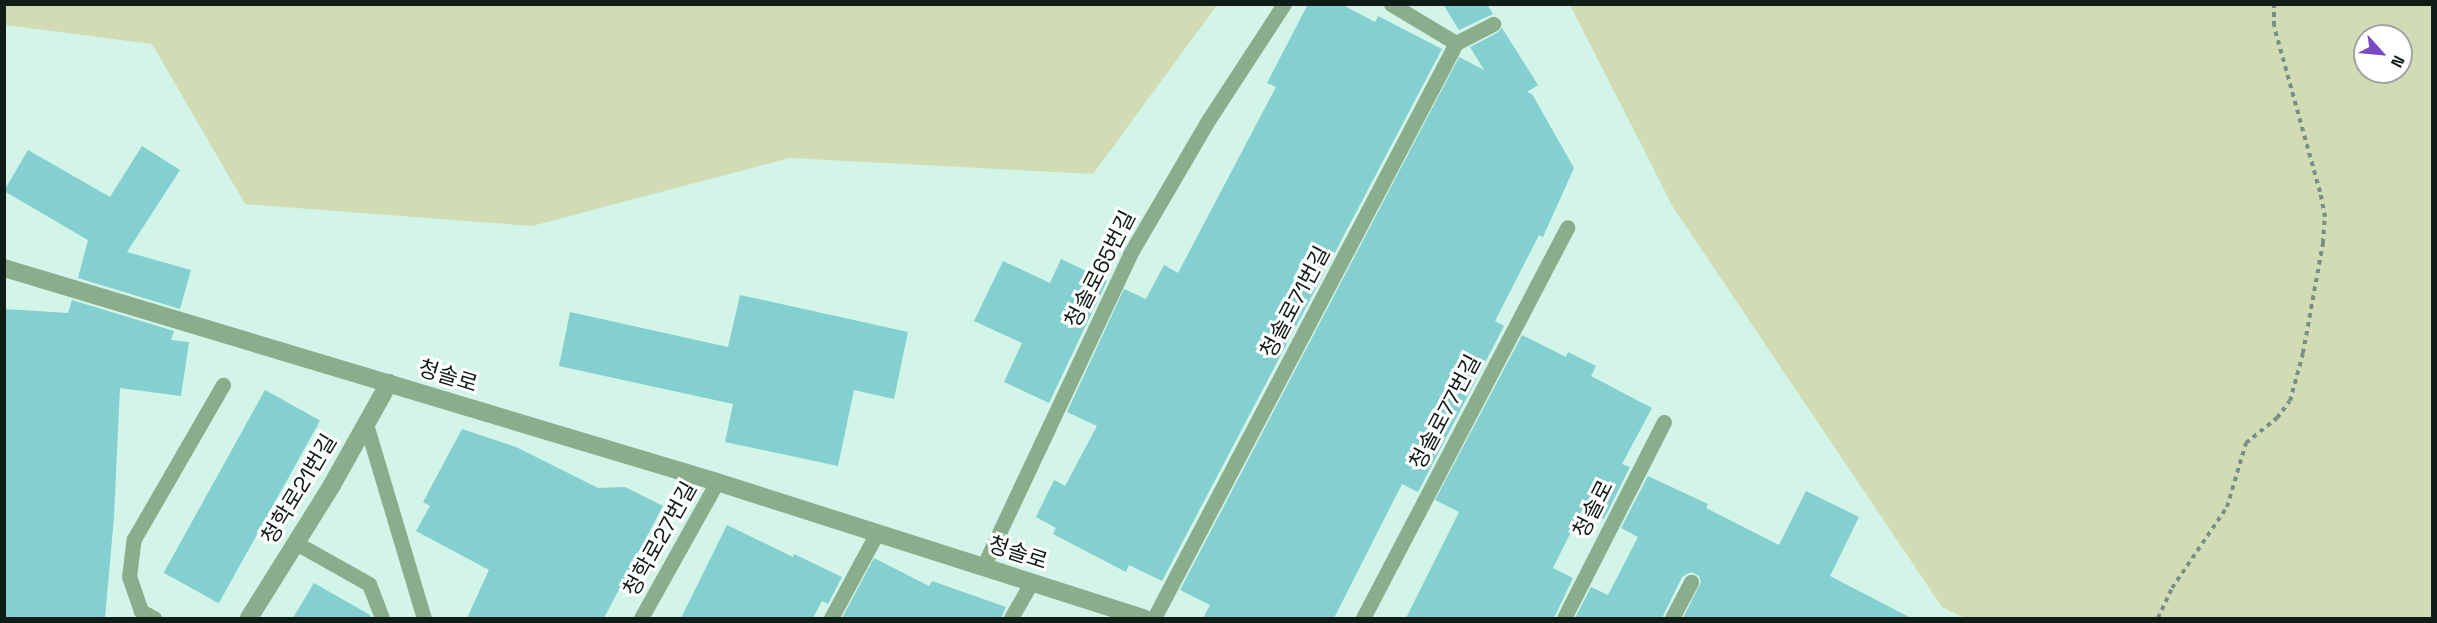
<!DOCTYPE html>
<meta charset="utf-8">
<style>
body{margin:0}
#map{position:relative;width:2437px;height:623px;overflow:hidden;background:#d3f4e8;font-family:"Space Grotesk","Noto Sans KR",sans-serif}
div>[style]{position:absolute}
.green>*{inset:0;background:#d1dcb4}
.building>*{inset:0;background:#84cfcf;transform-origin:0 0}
.path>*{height:4px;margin-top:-2px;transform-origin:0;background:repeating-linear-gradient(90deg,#788f87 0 4.5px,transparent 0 9px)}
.service>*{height:15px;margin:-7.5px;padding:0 7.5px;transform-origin:7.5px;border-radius:7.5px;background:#8aad8c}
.minor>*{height:18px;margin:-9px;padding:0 9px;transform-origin:9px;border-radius:9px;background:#8aad8c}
.tertiary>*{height:18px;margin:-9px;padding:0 9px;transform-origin:9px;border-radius:9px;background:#8aad8c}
span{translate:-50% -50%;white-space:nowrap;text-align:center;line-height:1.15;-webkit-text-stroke:6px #fff;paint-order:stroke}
.street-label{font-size:22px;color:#101c18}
.frame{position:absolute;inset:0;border:6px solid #101c18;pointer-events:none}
.north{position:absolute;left:2353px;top:24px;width:60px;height:60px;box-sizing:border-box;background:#fff;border:2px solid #9fa4a3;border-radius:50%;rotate:117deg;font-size:16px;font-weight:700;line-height:24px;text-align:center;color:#101c18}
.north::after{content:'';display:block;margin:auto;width:21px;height:27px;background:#794bc3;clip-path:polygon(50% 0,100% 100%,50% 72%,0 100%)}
</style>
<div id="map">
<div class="green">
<i style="clip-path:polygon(5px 4px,1217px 4px,1217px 5px,1093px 174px,790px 158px,532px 226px,245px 204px,152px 44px,5px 25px)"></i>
<i style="clip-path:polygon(evenodd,1570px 5px,2432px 5px,2432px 618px,1965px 618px,1942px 607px,1673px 207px,1570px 5px,2365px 36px,2401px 36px,2401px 72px,2365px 72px,2365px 36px)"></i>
</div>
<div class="building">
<i style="clip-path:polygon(1308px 4px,1341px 4px,1375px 22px,1378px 16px,1442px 49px,1162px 581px,1129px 565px,1126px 572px,1053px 534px,1056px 528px,1036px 517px,1054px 480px,1065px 486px,1097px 426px,1067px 412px,1124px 289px,1146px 299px,1164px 265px,1178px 273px,1276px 87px,1267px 83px)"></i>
<i style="clip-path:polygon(1443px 4px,1487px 4px,1493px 14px,1459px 30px)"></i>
<i style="clip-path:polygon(1502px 28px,1538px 85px,1527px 92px,1532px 94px,1574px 168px,1543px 237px,1539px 235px,1495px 321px,1504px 326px,1418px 492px,1402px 484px,1334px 618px,1203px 618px,1210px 605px,1180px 590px,1459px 57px,1484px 70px,1470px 47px,1497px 33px)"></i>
<i style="clip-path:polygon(142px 146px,180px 170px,127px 252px,191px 270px,180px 309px,78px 278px,88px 240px,4px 191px,28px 150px,110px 197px)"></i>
<i style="clip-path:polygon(1061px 259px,1107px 281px,1049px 403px,1004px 382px,1022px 343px,974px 321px,1003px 261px,1050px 283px)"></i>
<i style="clip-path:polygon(740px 295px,908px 332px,894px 399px,854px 390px,838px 466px,725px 442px,733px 404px,559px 366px,570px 312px,728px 347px)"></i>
<i style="clip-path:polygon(72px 300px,174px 331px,171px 340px,189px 342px,181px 396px,120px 388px,114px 517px,105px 618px,4px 618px,4px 309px,68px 313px)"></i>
<i style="clip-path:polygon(1522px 335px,1566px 357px,1568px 352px,1596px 366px,1591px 376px,1652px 408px,1622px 464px,1630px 467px,1604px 519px,1583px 508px,1553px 568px,1573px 578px,1554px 618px,1406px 618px,1459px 512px,1435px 500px)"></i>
<i style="left:265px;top:390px;width:63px;height:209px;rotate:29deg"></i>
<i style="clip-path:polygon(462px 429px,516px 447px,598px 488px,625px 487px,663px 506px,604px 618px,467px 618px,489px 570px,416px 531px,430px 506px,423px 502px)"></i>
<i style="clip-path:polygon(1648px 476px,1708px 504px,1706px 508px,1779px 545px,1806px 491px,1859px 517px,1830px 576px,1911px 618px,1683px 618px,1701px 582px,1699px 576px,1691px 572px,1682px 577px,1662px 618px,1575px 618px,1591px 587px,1608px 595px,1638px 537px,1621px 528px)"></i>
<i style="clip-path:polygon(727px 525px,793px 557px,794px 554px,842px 577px,828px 604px,822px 601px,813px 618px,681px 618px)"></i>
<i style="clip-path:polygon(874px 558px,929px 586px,932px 581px,1006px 607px,1001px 618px,842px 618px)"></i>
<i style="clip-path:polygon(314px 583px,370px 615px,372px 618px,293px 618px)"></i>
</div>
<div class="path">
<i style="left:2158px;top:618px;width:33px;rotate:-65deg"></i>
<i style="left:2172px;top:588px;width:98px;rotate:-55.8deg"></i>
<i style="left:2227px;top:507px;width:67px;rotate:-73.5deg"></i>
<i style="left:2246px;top:443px;width:40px;rotate:-39deg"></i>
<i style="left:2277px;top:418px;width:21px;rotate:-53deg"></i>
<i style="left:2290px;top:401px;width:50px;rotate:-74.8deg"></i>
<i style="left:2303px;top:353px;width:112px;rotate:-79.7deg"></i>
<i style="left:2323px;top:243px;width:26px;rotate:-86deg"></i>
<i style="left:2325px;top:217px;width:25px;rotate:-101deg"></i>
<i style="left:2320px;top:192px;width:172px;rotate:-105.5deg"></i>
<i style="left:2274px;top:26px;width:22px;rotate:-90deg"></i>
</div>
<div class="service">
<i style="left:1391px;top:4px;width:76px;rotate:31deg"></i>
<i style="left:366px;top:424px;width:202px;rotate:73.4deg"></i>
<i style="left:296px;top:543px;width:84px;rotate:29.3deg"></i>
<i style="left:369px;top:584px;width:36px;rotate:69deg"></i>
<i style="left:983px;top:567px;width:346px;rotate:-64.8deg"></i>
<i style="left:1130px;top:254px;width:156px;rotate:-59.7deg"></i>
<i style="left:1209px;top:119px;width:137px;rotate:-56.9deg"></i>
<i style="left:154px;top:618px;width:15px;rotate:-152deg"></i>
<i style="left:141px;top:611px;width:36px;rotate:-109deg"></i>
<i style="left:129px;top:577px;width:38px;rotate:-83deg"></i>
<i style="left:134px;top:539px;width:178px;rotate:-60deg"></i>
<i style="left:641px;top:618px;width:156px;rotate:-60.8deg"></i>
<i style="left:831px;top:618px;width:97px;rotate:-61.6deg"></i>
<i style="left:1011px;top:618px;width:40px;rotate:-60.3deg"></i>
<i style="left:1154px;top:618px;width:649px;rotate:-62.29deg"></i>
<i style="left:1456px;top:43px;width:42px;rotate:-27.2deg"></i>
<i style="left:1363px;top:618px;width:441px;rotate:-62.4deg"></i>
<i style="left:1564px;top:618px;width:220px;rotate:-63deg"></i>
<i style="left:1672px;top:618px;width:41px;rotate:-62.2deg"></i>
</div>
<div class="minor">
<i style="left:249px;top:618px;width:157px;rotate:-58deg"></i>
<i style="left:332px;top:485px;width:117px;rotate:-60.8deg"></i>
</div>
<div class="tertiary">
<i style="left:4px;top:268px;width:744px;rotate:16.71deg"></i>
<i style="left:717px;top:482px;width:448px;rotate:17.7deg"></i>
</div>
<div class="street-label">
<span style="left:1100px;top:269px;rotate:-63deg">청솔로65번길</span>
<span style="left:1295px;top:302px;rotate:-62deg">청솔로71번길</span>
<span style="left:448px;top:376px;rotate:17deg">청솔로</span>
<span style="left:1445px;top:412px;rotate:-62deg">청솔로77번길</span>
<span style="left:299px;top:489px;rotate:-59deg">청학로21번길</span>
<span style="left:1593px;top:509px;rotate:-63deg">청솔로</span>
<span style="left:660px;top:539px;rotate:-61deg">청학로27번길</span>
<span style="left:1018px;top:553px;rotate:18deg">청솔로</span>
</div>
<div class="frame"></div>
<div class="north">N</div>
</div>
